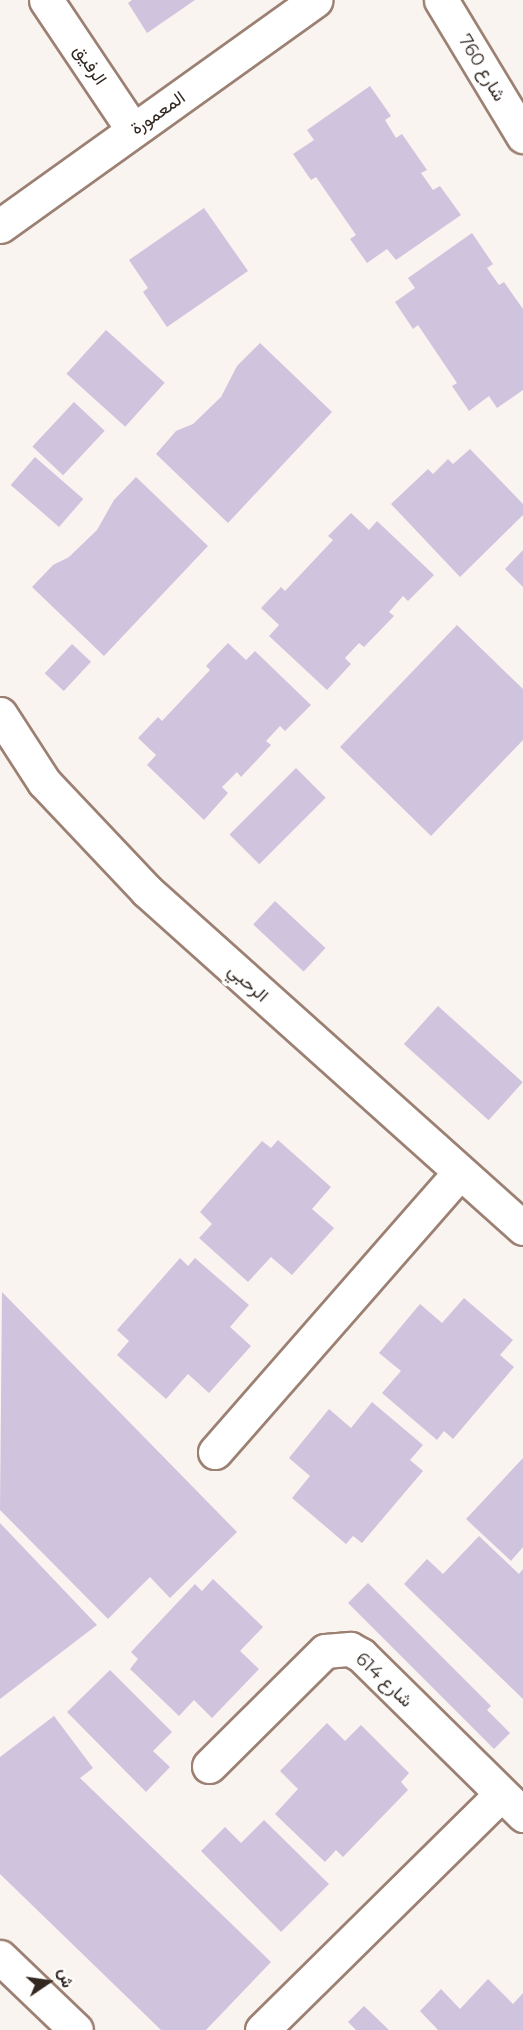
<!DOCTYPE html>
<meta charset="utf-8">
<style>
body{margin:0}
#map{position:relative;width:523px;height:2030px;overflow:hidden;background:#faf4f1;font-family:Montserrat,Vazirmatn,sans-serif}
div>[style]{position:absolute}
.building>*{inset:0;background:#cfc3de;transform-origin:0 0}
.roads{filter:drop-shadow(2px 0 #9c8173) drop-shadow(-2px 0 #9c8173) drop-shadow(0 2px #9c8173) drop-shadow(0 -2px #9c8173)}
.minor>*{height:33px;margin:-16.5px;padding:0 16.5px;transform-origin:16.5px;border-radius:16.5px;background:#fff}
span{translate:-50% -50%;white-space:nowrap;text-align:center;line-height:1.15;-webkit-text-stroke:6px #fff;paint-order:stroke}
.street-label{font-size:18px;color:#322721}
.north{position:absolute;left:18px;top:1952px;width:60px;height:60px;-webkit-text-stroke:4px #fff;paint-order:stroke;rotate:77deg;font-size:16px;font-weight:700;line-height:24px;text-align:center;color:#322721}
.north::after{content:'';display:block;margin:auto;width:21px;height:27px;background:#322721;clip-path:polygon(50% 0,100% 100%,50% 72%,0 100%)}
</style>
<div id="map">
<div class="building">
<i style="clip-path:polygon(132px 0,195px 0,147px 33px,128px 3px)"></i>
<i style="clip-path:polygon(370px 86px,391px 116px,385px 120px,396px 138px,402px 134px,427px 170px,421px 173px,433px 190px,440px 186px,461px 215px,396px 260px,387px 249px,367px 263px,350px 239px,356px 235px,316px 177px,311px 180px,293px 154px,314px 140px,307px 130px)"></i>
<i style="clip-path:polygon(204px 208px,248px 271px,167px 327px,143px 292px,148px 288px,129px 260px)"></i>
<i style="clip-path:polygon(472px 233px,493px 264px,487px 268px,499px 285px,504px 282px,523px 309px,523px 390px,497px 408px,489px 396px,469px 411px,452px 386px,457px 383px,418px 325px,413px 329px,395px 302px,415px 288px,408px 278px)"></i>
<i style="left:106px;top:330px;width:79px;height:59px;rotate:42deg"></i>
<i style="clip-path:polygon(260px 343px,332px 412px,228px 523px,156px 454px,176px 431px,193px 424px,221px 397px,237px 366px)"></i>
<i style="left:74px;top:402px;width:42px;height:61px;rotate:43deg"></i>
<i style="clip-path:polygon(470px 449px,523px 504px,523px 515px,460px 577px,391px 504px,428px 469px,433px 474px,448px 459px,453px 464px)"></i>
<i style="left:35px;top:457px;width:64px;height:37px;rotate:41deg"></i>
<i style="clip-path:polygon(136px 477px,208px 546px,104px 656px,32px 587px,53px 565px,69px 557px,97px 530px,114px 500px)"></i>
<i style="clip-path:polygon(351px 513px,369px 530px,377px 521px,434px 575px,408px 601px,403px 596px,389px 612px,394px 616px,364px 647px,359px 643px,345px 658px,351px 664px,327px 690px,269px 636px,279px 625px,261px 608px,281px 587px,285px 591px,333px 540px,328px 536px)"></i>
<i style="clip-path:polygon(523px 550px,523px 587px,505px 569px)"></i>
<i style="clip-path:polygon(457px 625px,523px 689px,523px 740px,431px 836px,340px 747px)"></i>
<i style="clip-path:polygon(228px 643px,246px 660px,255px 651px,311px 705px,285px 731px,280px 726px,266px 741px,271px 745px,241px 777px,237px 772px,222px 787px,228px 793px,204px 820px,147px 765px,156px 755px,138px 738px,158px 717px,162px 721px,210px 670px,206px 666px)"></i>
<i style="left:72px;top:644px;width:26px;height:40px;rotate:43deg"></i>
<i style="left:296px;top:768px;width:42px;height:94px;rotate:45deg"></i>
<i style="left:275px;top:901px;width:69px;height:32px;rotate:43deg"></i>
<i style="left:438px;top:1006px;width:114px;height:51px;rotate:42deg"></i>
<i style="clip-path:polygon(278px 1140px,331px 1187px,312px 1209px,334px 1228px,292px 1275px,271px 1257px,248px 1282px,199px 1238px,212px 1224px,200px 1212px,262px 1141px,271px 1148px)"></i>
<i style="clip-path:polygon(180px 1258px,188px 1266px,195px 1258px,249px 1305px,230px 1327px,251px 1346px,209px 1393px,188px 1374px,166px 1399px,117px 1355px,129px 1341px,117px 1330px)"></i>
<i style="clip-path:polygon(2px 1292px,237px 1532px,170px 1598px,150px 1577px,108px 1619px,0 1510px)"></i>
<i style="clip-path:polygon(464px 1298px,513px 1340px,500px 1355px,514px 1367px,453px 1439px,444px 1431px,437px 1440px,382px 1393px,401px 1371px,379px 1353px,420px 1304px,442px 1323px)"></i>
<i style="clip-path:polygon(372px 1402px,423px 1445px,410px 1460px,423px 1471px,362px 1543px,353px 1536px,346px 1544px,292px 1498px,310px 1476px,289px 1458px,329px 1409px,351px 1428px)"></i>
<i style="clip-path:polygon(523px 1458px,523px 1547px,511px 1561px,466px 1519px)"></i>
<i style="clip-path:polygon(0 1523px,97px 1625px,0 1699px)"></i>
<i style="clip-path:polygon(479px 1536px,519px 1574px,523px 1569px,523px 1699px,404px 1584px,427px 1559px,443px 1574px)"></i>
<i style="clip-path:polygon(213px 1579px,263px 1627px,240px 1651px,259px 1669px,212px 1718px,194px 1700px,179px 1716px,130px 1669px,138px 1659px,131px 1652px,195px 1584px,202px 1591px)"></i>
<i style="clip-path:polygon(368px 1583px,491px 1706px,487px 1710px,510px 1733px,494px 1749px,348px 1603px)"></i>
<i style="clip-path:polygon(110px 1670px,172px 1732px,153px 1751px,170px 1767px,146px 1792px,67px 1712px)"></i>
<i style="clip-path:polygon(54px 1716px,93px 1768px,80px 1778px,271px 1962px,206px 2030px,161px 2030px,0 1874px,0 1757px)"></i>
<i style="clip-path:polygon(327px 1723px,345px 1741px,361px 1725px,409px 1773px,401px 1782px,408px 1790px,343px 1857px,336px 1850px,325px 1862px,275px 1814px,298px 1789px,280px 1771px)"></i>
<i style="clip-path:polygon(264px 1820px,329px 1884px,281px 1932px,201px 1851px,225px 1827px,241px 1843px)"></i>
<i style="clip-path:polygon(488px 1979px,513px 2004px,523px 1993px,523px 2030px,438px 2030px,420px 2011px,441px 1989px,460px 2009px)"></i>
<i style="clip-path:polygon(364px 2006px,389px 2030px,356px 2030px,348px 2022px)"></i>
</div>
<div class="roads">
<div class="minor">
<i style="left:46px;top:0;width:156px;rotate:56.2deg"></i>
<i style="left:441px;top:0;width:159px;rotate:58.9deg"></i>
<i style="left:0;top:226px;width:388px;rotate:-35.6deg"></i>
<i style="left:0;top:714px;width:81px;rotate:57.1deg"></i>
<i style="left:44px;top:782px;width:150px;rotate:46.6deg"></i>
<i style="left:147px;top:891px;width:505px;rotate:41.87deg"></i>
<i style="left:215px;top:1452px;width:372px;rotate:-48.8deg"></i>
<i style="left:209px;top:1766px;width:163px;rotate:-44.8deg"></i>
<i style="left:325px;top:1651px;width:25px;rotate:-5deg"></i>
<i style="left:350px;top:1649px;width:13px;rotate:29deg"></i>
<i style="left:361px;top:1655px;width:228px;rotate:44.6deg"></i>
<i style="left:0;top:1957px;width:105px;rotate:43.8deg"></i>
<i style="left:262px;top:2030px;width:336px;rotate:-44.6deg"></i>
</div>
</div>
<div class="street-label">
<span style="left:90px;top:65px;rotate:56deg">الرفيق</span>
<span style="left:482px;top:68px;rotate:59deg">شارع 760</span>
<span style="left:158px;top:113px;rotate:-35deg">المعمورة</span>
<span style="left:248px;top:983px;rotate:42deg">الرحبي</span>
<span style="left:384px;top:1680px;rotate:43deg">شارع 614</span>
</div>
<div class="north">ش</div>
</div>
